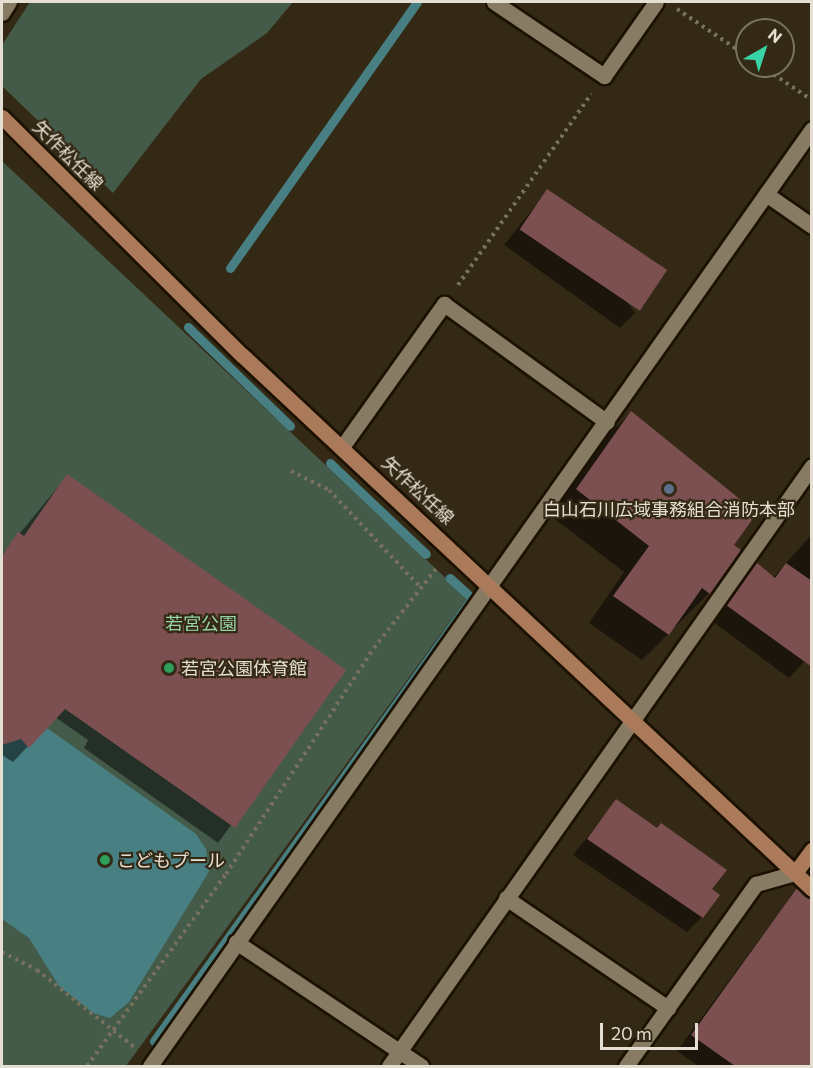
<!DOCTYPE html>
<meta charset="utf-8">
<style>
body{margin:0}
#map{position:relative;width:813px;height:1068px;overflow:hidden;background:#342915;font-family:Commissioner,"Noto Sans JP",sans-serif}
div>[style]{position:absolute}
.green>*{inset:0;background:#455b4a}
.water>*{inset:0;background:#477f82}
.shadow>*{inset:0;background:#0007}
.stream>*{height:9px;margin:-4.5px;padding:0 4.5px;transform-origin:4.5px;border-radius:4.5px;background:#477f82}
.building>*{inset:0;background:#7c5050;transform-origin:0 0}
.path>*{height:4px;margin-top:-2px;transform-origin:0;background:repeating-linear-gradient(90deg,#79705f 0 3px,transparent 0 7.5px)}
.roads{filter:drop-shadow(2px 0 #1c1201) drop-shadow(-2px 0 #1c1201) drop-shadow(0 2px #1c1201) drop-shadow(0 -2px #1c1201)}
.street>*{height:15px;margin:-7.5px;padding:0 7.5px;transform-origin:7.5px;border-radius:7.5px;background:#887b64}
.secondary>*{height:15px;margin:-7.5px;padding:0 7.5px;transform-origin:7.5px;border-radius:7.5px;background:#ab7a5a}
.dots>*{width:16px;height:16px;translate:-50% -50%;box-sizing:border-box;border:3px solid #342915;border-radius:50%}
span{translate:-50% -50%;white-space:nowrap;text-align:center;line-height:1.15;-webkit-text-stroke:4.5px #342915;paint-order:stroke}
.street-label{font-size:18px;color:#e5ded2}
.poi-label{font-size:18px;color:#e5ded2}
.left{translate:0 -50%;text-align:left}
.park-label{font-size:18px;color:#97d3a4}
.frame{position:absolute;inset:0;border:3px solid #e5ded2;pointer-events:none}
.north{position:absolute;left:735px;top:18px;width:60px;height:60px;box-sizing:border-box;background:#342915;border:2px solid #7b7161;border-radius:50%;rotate:39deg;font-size:16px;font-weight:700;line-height:24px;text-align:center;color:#e5ded2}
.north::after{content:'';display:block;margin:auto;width:21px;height:27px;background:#38d4a6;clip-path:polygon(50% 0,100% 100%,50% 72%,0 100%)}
.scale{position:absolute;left:600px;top:1023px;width:98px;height:27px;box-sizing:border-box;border:3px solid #e5ded2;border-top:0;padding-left:8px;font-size:18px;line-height:21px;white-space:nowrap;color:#e5ded2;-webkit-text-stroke:4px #342915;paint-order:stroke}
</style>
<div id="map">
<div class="green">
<i style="clip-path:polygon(30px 2px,293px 2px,267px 33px,201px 79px,113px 193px,2px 86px,2px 45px)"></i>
<i style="clip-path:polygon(2px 161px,467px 598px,126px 1066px,2px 1066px)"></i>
</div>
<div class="water">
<i style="clip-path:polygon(2px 696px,196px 834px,206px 849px,210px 870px,129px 1002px,110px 1018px,93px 1013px,59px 986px,29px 938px,2px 919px)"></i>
</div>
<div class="shadow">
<i style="clip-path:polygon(547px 191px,635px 313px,620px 328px,504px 245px)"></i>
<i style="clip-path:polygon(631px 413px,732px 545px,709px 593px,642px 660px,589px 623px,624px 572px,551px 516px,605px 438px)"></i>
<i style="clip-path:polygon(67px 476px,343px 671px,218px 843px,84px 748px,88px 740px,55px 717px,13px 762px,2px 755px,2px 694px,41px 707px,2px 680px,2px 555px)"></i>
<i style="clip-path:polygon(812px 534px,812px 653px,789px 678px,712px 621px,756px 564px,773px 578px)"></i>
<i style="clip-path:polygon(616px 801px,710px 890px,702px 917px,687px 932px,573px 855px)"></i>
<i style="clip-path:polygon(812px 868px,812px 1066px,698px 1066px,677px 1051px)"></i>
</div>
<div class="stream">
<i style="left:230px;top:268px;width:325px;rotate:-54.9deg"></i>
<i style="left:188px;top:327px;width:142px;rotate:44.1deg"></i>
<i style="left:330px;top:463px;width:132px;rotate:43.5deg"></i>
<i style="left:154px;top:1041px;width:545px;rotate:-54.33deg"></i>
<i style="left:472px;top:598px;width:30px;rotate:-138deg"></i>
</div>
<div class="building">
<i style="left:547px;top:189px;width:145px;height:49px;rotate:34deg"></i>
<i style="clip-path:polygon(631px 411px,757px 513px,734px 545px,741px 550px,710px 594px,702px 588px,669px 635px,613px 596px,649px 546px,576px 489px)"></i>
<i style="clip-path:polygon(67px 474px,346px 670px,235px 828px,65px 709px,29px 748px,21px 739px,2px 745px,2px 556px,18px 532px,24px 536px)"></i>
<i style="clip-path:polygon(756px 562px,775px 578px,786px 563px,812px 581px,812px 667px,726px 605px)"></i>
<i style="clip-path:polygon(616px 799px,657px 828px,661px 823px,727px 870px,712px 889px,720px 895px,703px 918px,587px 839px)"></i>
<i style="clip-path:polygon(797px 888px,812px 899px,812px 1066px,735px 1066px,691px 1035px)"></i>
</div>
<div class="path">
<i style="left:677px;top:9px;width:84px;rotate:33.9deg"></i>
<i style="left:761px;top:66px;width:61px;rotate:33.7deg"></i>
<i style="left:458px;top:285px;width:233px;rotate:-55.1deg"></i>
<i style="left:291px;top:471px;width:42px;rotate:26.6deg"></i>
<i style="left:329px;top:490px;width:133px;rotate:46.8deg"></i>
<i style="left:2px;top:952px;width:39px;rotate:27deg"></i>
<i style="left:37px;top:970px;width:124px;rotate:38.4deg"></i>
<i style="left:87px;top:1066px;width:237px;rotate:-54.1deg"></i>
<i style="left:226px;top:874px;width:270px;rotate:-56.8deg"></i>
<i style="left:374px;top:648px;width:100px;rotate:-51.9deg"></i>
</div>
<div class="roads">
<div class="street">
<i style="left:494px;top:2px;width:133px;rotate:33.9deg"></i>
<i style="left:604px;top:76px;width:90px;rotate:-54.9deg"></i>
<i style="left:2px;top:13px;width:13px;rotate:-58deg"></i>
<i style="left:766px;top:194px;width:56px;rotate:34.8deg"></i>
<i style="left:342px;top:447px;width:176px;rotate:-54.5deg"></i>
<i style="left:444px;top:304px;width:201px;rotate:35.9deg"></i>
<i style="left:506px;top:898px;width:196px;rotate:34.2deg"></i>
<i style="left:236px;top:942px;width:223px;rotate:33.8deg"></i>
<i style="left:150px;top:1066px;width:1147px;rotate:-54.76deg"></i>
<i style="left:389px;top:1066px;width:734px;rotate:-54.82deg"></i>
<i style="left:626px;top:1066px;width:224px;rotate:-54.5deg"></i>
<i style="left:756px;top:884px;width:41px;rotate:-15.8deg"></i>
</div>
<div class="secondary">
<i style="left:2px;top:117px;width:338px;rotate:44.8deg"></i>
<i style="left:242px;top:355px;width:781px;rotate:43.13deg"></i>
<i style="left:795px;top:873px;width:29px;rotate:-54deg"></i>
</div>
</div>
<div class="dots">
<i style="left:669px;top:489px;background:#5c6f8a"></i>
<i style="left:169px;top:668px;background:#2e9e5b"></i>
<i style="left:105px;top:860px;background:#2e9e5b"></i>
</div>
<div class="street-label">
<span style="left:68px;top:155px;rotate:45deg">矢作松任線</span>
<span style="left:418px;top:490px;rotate:43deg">矢作松任線</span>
</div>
<div class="poi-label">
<span style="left:669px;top:509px">白山石川広域事務組合消防本部</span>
<span class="left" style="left:181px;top:668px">若宮公園体育館</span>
<span class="left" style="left:117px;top:860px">こどもプール</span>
</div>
<div class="park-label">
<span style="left:201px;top:623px">若宮公園</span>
</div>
<div class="frame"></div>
<div class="north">N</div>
<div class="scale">20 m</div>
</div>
